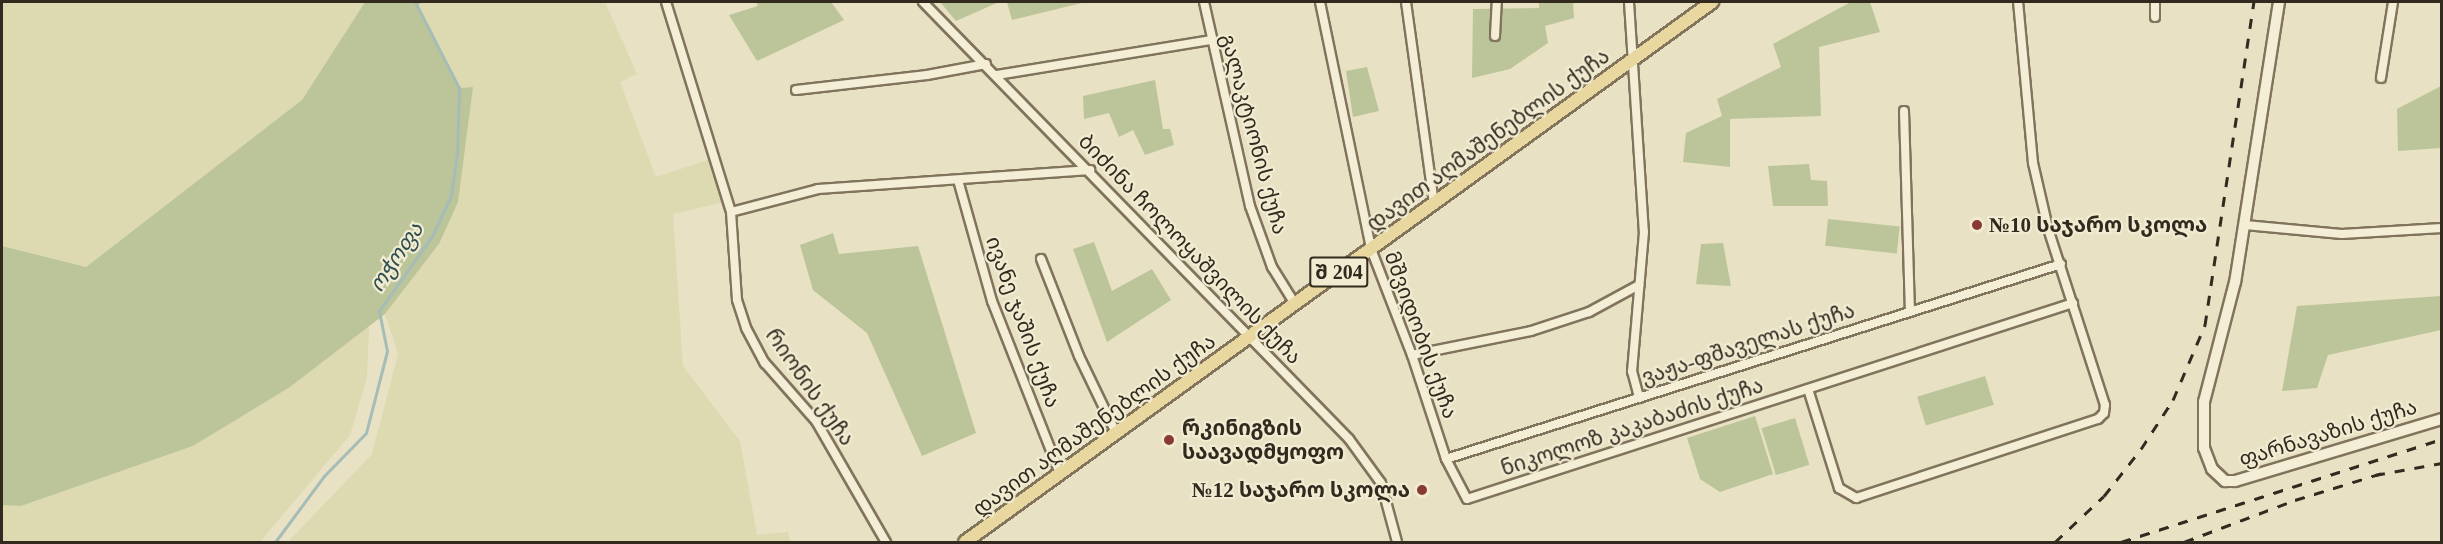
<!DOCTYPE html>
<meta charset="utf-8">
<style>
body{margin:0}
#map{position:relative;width:2443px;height:544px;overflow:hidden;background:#e8e1c3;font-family:"Times New Roman","Noto Sans Georgian",serif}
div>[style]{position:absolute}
.farmland>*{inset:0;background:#dddab2}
.green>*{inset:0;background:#bcc599;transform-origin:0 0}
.stream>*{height:3px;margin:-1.5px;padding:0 1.5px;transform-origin:1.5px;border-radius:1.5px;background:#a5bcb7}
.roads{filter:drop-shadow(2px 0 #81735c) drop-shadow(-2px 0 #81735c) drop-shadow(0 2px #81735c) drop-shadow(0 -2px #81735c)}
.street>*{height:8px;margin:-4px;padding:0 4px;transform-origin:4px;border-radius:4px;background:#f4eed6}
.secondary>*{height:10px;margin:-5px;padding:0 5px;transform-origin:5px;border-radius:5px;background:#f4eed6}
.primary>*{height:12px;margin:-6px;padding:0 6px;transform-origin:6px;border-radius:6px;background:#e8d89f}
.rail>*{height:3px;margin-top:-1.5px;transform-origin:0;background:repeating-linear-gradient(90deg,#322a1f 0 10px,transparent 0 20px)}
.dots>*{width:16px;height:16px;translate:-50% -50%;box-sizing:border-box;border:3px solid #f1ebd2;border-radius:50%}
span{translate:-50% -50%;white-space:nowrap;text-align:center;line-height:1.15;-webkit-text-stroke:4.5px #f1ebd2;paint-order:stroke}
.shield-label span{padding:2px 4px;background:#f1ebd2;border:2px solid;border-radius:4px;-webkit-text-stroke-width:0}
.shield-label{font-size:20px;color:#322a1f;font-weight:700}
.street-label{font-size:21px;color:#322a1f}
.poi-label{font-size:21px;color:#322a1f;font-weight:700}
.left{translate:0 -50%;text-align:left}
.right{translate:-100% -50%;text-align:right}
.water-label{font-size:22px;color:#2f4f50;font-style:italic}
.frame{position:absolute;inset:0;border:3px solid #322a1f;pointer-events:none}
</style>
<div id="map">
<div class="farmland">
<i style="clip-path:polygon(2px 2px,365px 2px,302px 100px,86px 267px,2px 246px)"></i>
<i style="clip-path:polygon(422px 2px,605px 2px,637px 74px,620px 82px,656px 177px,711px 159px,724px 202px,673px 214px,683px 366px,740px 441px,757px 535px,788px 532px,790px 542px,288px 542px,372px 454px,398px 354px,385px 314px,439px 244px,473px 87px,459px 88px,417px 6px)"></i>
<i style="clip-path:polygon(369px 326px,367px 378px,350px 435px,260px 542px,2px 542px,2px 505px,21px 506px,193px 446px,290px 387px)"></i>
</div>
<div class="green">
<i style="clip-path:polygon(365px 2px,422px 2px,417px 6px,459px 88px,473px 87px,458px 202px,439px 244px,385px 314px,290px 387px,193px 446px,21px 506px,2px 505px,2px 246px,86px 267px,302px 100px)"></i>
<i style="clip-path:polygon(756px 2px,831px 2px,844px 20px,757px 61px,729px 15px,758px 6px)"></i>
<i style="clip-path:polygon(940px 2px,999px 2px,956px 21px)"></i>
<i style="clip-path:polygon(1007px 2px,1086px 2px,1012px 20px)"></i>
<i style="clip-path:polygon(1539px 2px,1573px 2px,1574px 18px,1545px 26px,1548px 43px,1510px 69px,1472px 78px,1473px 9px,1539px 8px)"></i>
<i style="clip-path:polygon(1851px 2px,1870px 2px,1880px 32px,1819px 47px,1821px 116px,1730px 119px,1730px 167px,1683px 162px,1686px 133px,1722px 116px,1717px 99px,1781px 67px,1773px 44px)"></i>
<i style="clip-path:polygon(1367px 67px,1379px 111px,1353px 117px,1346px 71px)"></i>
<i style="clip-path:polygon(1155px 80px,1163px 129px,1170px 129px,1174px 145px,1145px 155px,1133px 130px,1119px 137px,1109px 113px,1084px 119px,1083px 96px)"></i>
<i style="clip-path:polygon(2441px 86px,2441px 148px,2398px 151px,2397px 109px)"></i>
<i style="clip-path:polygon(1809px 164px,1811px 180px,1827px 181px,1828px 206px,1773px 206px,1768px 166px)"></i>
<i style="left:1828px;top:219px;width:72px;height:27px;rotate:6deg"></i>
<i style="clip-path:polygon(833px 233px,839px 254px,918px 246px,976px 433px,922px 456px,867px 333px,813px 290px,800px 245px)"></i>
<i style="clip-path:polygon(1094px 242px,1112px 291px,1152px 269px,1171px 300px,1107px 342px,1073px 249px)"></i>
<i style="clip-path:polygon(1723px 243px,1731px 286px,1696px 284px,1701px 244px)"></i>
<i style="clip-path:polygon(2441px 296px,2441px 330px,2328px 355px,2317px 388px,2282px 391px,2297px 306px)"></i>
<i style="left:1985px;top:376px;width:30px;height:71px;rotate:73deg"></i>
<i style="clip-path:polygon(1755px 416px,1773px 474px,1720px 492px,1700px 479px,1687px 438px)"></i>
<i style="left:1795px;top:418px;width:49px;height:35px;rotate:73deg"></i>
</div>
<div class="stream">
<i style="left:275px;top:542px;width:82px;rotate:-53.4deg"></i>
<i style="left:324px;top:476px;width:60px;rotate:-45.7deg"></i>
<i style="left:366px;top:433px;width:85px;rotate:-75.6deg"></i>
<i style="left:387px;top:351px;width:41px;rotate:-101.3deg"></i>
<i style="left:379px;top:311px;width:92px;rotate:-54.8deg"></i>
<i style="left:432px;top:236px;width:44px;rotate:-64.6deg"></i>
<i style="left:451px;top:196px;width:43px;rotate:-82.1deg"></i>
<i style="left:457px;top:153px;width:65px;rotate:-88.2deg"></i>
<i style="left:459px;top:88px;width:97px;rotate:-117.1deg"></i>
</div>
<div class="roads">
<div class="street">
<i style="left:666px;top:2px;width:220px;rotate:72.8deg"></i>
<i style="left:731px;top:212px;width:88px;rotate:86.1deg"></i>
<i style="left:737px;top:300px;width:29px;rotate:72deg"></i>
<i style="left:746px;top:328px;width:40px;rotate:62deg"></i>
<i style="left:765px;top:363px;width:77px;rotate:48.7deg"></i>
<i style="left:816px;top:421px;width:140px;rotate:60deg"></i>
<i style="left:923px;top:2px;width:610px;rotate:45.73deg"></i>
<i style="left:1349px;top:439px;width:54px;rotate:54deg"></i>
<i style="left:1381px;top:483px;width:61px;rotate:74.8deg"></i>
<i style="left:1204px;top:2px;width:209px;rotate:77.3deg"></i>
<i style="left:1250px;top:206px;width:65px;rotate:70.2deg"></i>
<i style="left:1272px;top:267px;width:44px;rotate:58.1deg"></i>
<i style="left:1320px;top:2px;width:252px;rotate:78.3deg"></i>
<i style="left:1371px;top:249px;width:114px;rotate:68.9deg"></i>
<i style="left:1412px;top:355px;width:109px;rotate:71.9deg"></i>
<i style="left:1446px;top:459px;width:45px;rotate:62.3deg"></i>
<i style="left:1467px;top:499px;width:637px;rotate:-17.92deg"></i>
<i style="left:1406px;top:2px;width:203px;rotate:82.1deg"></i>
<i style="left:1629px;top:2px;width:230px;rotate:86.3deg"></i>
<i style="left:1644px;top:232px;width:140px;rotate:94.9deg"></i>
<i style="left:1632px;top:371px;width:28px;rotate:75deg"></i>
<i style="left:2155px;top:17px;width:15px;rotate:-90deg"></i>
<i style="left:1495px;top:36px;width:34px;rotate:-87deg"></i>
<i style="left:997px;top:75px;width:216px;rotate:-9.3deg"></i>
<i style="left:2381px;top:78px;width:77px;rotate:-81deg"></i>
<i style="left:796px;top:90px;width:132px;rotate:-6.5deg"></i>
<i style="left:927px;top:75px;width:60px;rotate:-10.6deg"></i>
<i style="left:1904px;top:111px;width:201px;rotate:88.3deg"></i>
<i style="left:958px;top:180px;width:126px;rotate:74.3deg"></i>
<i style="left:992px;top:301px;width:186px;rotate:68.5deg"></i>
<i style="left:731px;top:212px;width:90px;rotate:-14.8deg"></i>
<i style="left:818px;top:189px;width:273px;rotate:-4deg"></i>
<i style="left:2245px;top:225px;width:97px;rotate:5.3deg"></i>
<i style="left:2342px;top:234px;width:100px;rotate:-3.4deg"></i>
<i style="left:1041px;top:259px;width:104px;rotate:68.6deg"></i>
<i style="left:1079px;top:356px;width:85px;rotate:64.3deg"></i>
<i style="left:1412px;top:355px;width:121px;rotate:-11.4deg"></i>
<i style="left:1531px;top:331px;width:61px;rotate:-18.1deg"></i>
<i style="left:1589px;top:312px;width:57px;rotate:-28.4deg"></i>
<i style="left:1808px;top:389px;width:104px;rotate:72.6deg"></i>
<i style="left:1839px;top:488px;width:20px;rotate:30deg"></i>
<i style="left:1856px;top:498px;width:255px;rotate:-18.1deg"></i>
<i style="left:2098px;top:419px;width:8px;rotate:-45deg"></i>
<i style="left:2104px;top:413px;width:8px;rotate:-83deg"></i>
<i style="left:2105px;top:405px;width:186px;rotate:-107.9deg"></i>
<i style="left:2048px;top:228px;width:67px;rotate:-103deg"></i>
<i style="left:2033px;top:163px;width:162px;rotate:-95.3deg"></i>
<i style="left:1446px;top:459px;width:645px;rotate:-17.59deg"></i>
</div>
<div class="secondary">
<i style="left:2279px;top:2px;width:283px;rotate:98.9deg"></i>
<i style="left:2235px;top:282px;width:124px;rotate:104.5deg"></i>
<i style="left:2204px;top:402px;width:46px;rotate:90deg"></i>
<i style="left:2204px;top:448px;width:22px;rotate:69deg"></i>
<i style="left:2212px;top:469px;width:18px;rotate:43deg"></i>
<i style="left:2225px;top:481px;width:10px"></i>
<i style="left:2235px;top:481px;width:216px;rotate:-16.7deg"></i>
</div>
<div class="primary">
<i style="left:965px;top:542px;width:922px;rotate:-35.86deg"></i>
</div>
</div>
<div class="rail">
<i style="left:2375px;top:475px;width:68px;rotate:-10.2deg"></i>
<i style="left:2055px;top:542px;width:67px;rotate:-43.2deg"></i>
<i style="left:2104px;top:496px;width:60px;rotate:-51.8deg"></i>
<i style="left:2141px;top:449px;width:59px;rotate:-56.9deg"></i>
<i style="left:2173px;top:400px;width:82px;rotate:-66.9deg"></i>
<i style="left:2205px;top:325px;width:327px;rotate:-81.4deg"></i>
<i style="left:2121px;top:542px;width:337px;rotate:-17.8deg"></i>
<i style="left:2184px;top:542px;width:119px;rotate:-20.7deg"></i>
<i style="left:2295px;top:500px;width:91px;rotate:-17.2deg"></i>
</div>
<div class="dots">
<i style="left:1977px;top:225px;background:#893a33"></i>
<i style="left:1169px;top:440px;background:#893a33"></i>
<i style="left:1422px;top:490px;background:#893a33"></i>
</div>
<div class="shield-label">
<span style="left:1339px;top:272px">შ 204</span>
</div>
<div class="street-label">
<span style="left:1254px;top:134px;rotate:75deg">გალაკტიონის ქუჩა</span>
<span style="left:1488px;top:140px;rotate:-36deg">დავით აღმაშენებლის ქუჩა</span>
<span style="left:1190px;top:249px;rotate:46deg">ბიძინა ჩოლოყაშვილის ქუჩა</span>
<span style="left:1023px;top:322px;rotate:70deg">ივანე ჯაშის ქუჩა</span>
<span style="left:1421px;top:335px;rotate:70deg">მშვიდობის ქუჩა</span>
<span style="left:1748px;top:344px;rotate:-18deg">ვაჟა-ფშაველას ქუჩა</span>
<span style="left:810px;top:387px;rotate:55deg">რიონის ქუჩა</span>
<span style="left:1094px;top:425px;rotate:-36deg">დავით აღმაშენებლის ქუჩა</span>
<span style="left:1632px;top:427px;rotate:-18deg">ნიკოლოზ კაკაბაძის ქუჩა</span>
<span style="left:2328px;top:433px;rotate:-17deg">ფარნავაზის ქუჩა</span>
</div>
<div class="poi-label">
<span class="left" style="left:1989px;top:225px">№10 საჯარო სკოლა</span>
<span class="left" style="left:1182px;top:440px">რკინიგზის<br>საავადმყოფო</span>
<span class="right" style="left:1410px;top:490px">№12 საჯარო სკოლა</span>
</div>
<div class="water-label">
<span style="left:396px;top:257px;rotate:-56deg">ოჭოფა</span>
</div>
<div class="frame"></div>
</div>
